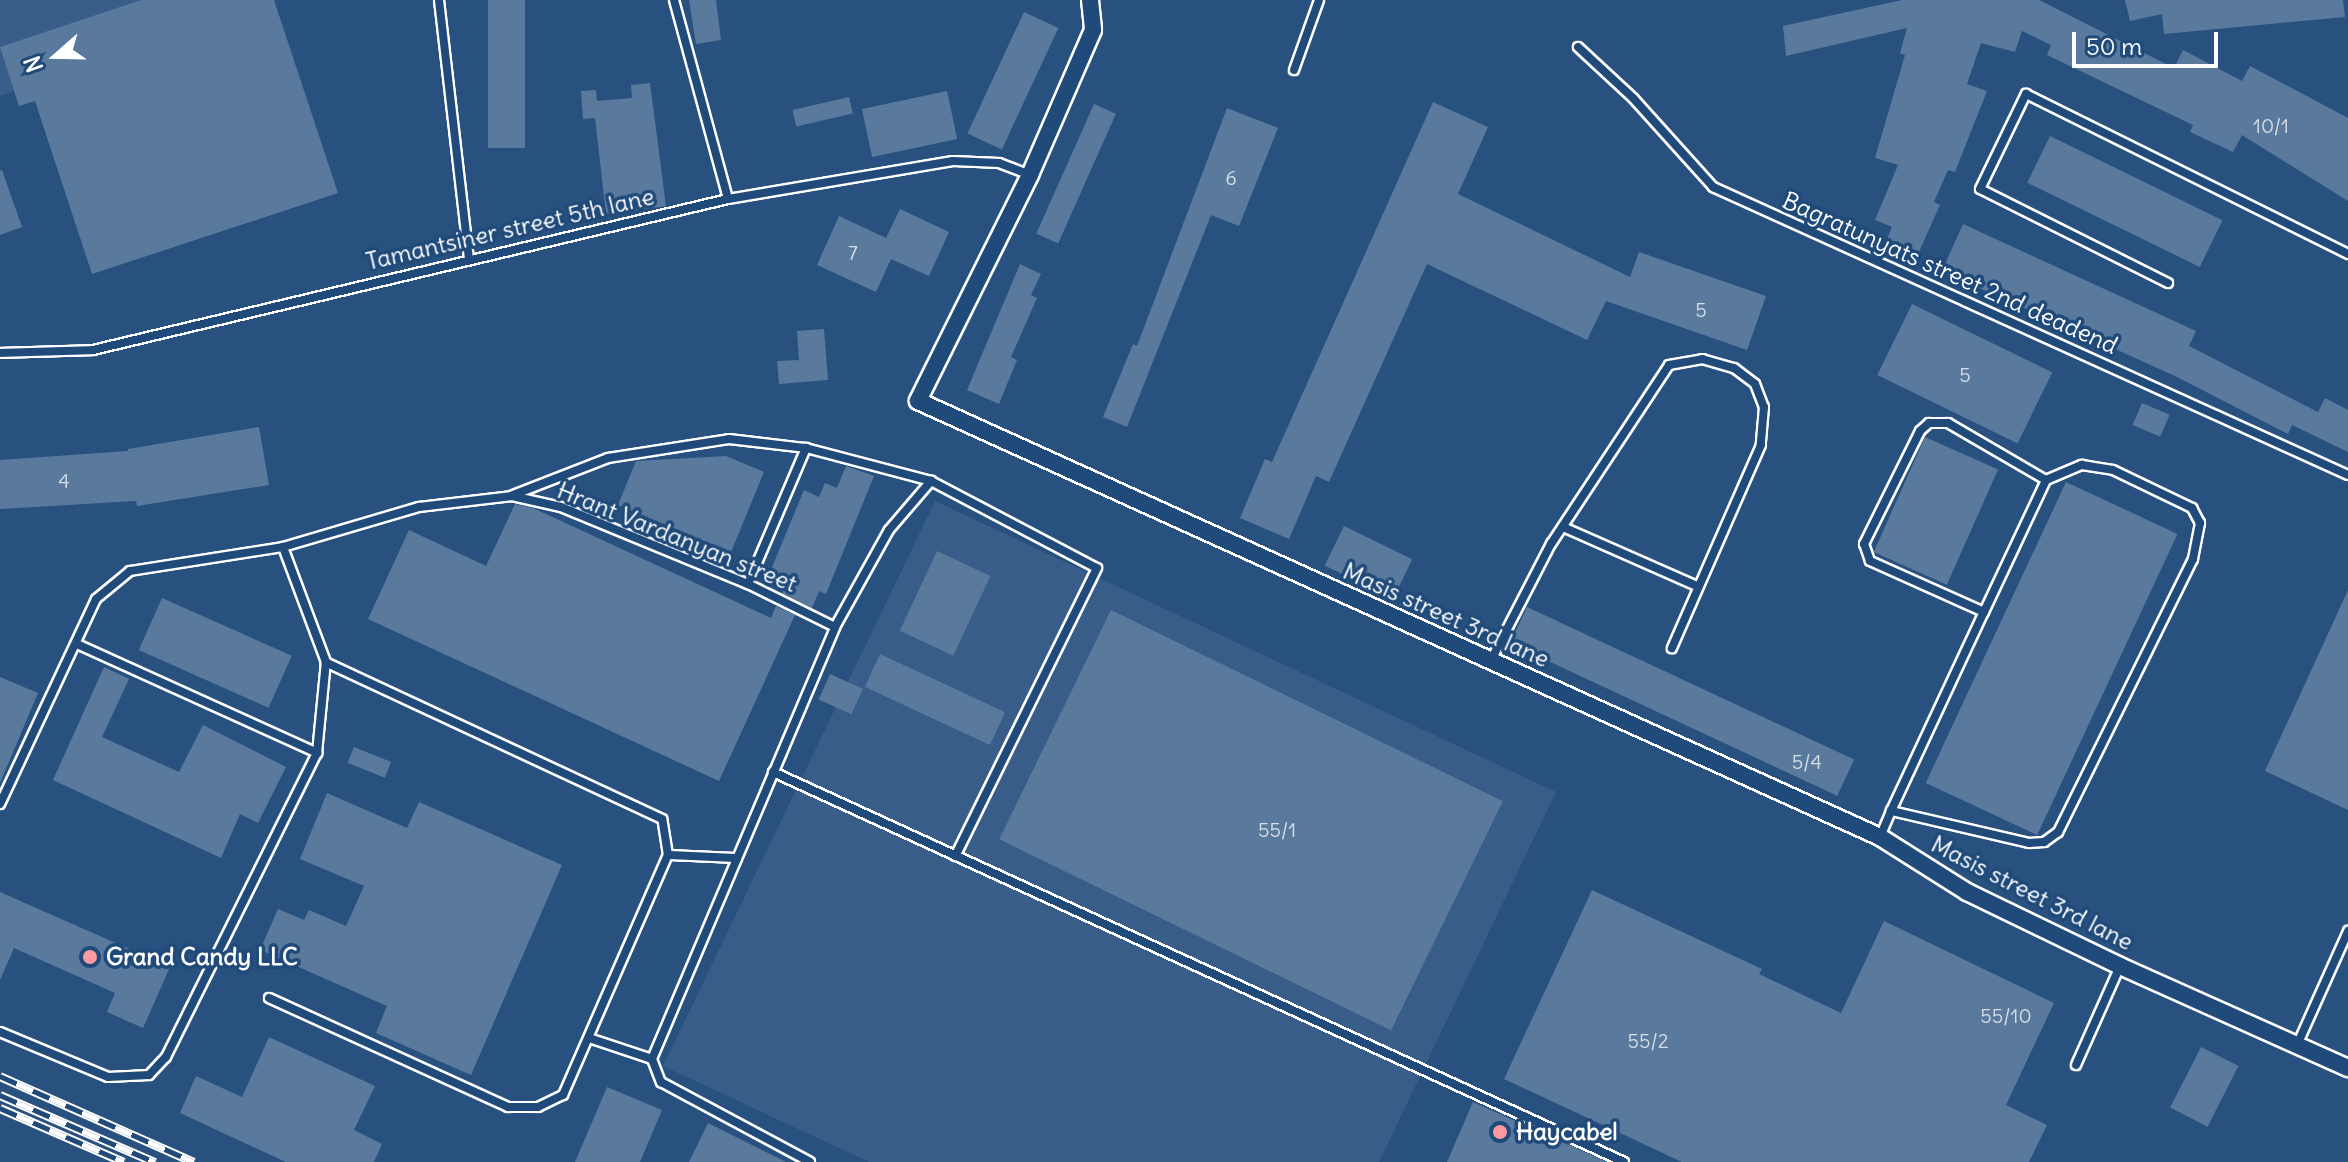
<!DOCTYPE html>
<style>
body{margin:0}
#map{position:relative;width:2348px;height:1162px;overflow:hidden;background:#28517f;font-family:Delius,sans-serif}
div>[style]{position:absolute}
.built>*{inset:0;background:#375d88}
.building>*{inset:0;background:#5a7a9d;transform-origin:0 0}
.roads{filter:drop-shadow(2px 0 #fff) drop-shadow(-2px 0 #fff) drop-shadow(0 2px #fff) drop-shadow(0 -2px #fff)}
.service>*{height:8px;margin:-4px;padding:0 4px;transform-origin:4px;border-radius:4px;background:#1f4a7a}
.minor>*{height:16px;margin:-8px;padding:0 8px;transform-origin:8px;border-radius:8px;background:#1f4a7a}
.rail>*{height:9px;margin-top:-4.5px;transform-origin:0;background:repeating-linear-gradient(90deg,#1f4a7a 0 18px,#fff 0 36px);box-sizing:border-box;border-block:2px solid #fff}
.dots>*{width:22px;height:22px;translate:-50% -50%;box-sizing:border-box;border:4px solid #1f4a7a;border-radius:50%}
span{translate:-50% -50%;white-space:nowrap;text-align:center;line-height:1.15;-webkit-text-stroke:7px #1f4a7a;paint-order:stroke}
.number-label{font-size:20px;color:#d6dee6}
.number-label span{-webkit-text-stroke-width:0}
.street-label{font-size:24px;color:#fff}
.poi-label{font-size:24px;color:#fff;font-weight:700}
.left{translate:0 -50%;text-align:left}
.north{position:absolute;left:16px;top:16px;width:80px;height:80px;-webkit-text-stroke:6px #1f4a7a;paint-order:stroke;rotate:250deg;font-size:22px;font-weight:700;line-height:32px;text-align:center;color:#fff}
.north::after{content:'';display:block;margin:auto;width:28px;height:36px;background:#fff;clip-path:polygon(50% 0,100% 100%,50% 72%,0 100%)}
.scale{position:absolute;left:2072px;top:32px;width:146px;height:36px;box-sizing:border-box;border:4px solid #fff;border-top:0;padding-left:10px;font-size:24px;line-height:28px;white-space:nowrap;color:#fff;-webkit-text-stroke:6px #1f4a7a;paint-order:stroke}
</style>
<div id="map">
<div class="built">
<i style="clip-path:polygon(0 0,270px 0,0 96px)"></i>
<i style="clip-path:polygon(935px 501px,1556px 792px,1379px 1162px,869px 1162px,663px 1066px)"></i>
</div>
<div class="building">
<i style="clip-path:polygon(141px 0,274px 0,338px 193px,92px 274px,35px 101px,19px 106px,0 47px)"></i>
<i style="left:488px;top:0;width:37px;height:148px"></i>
<i style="clip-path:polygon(689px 0,716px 0,721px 40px,696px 44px)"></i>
<i style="clip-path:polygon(1902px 0,2039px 0,2174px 68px,2183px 50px,2242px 81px,2250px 66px,2348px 118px,2348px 201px,2242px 135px,2233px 152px,2190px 132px,2193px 125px,2047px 55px,2051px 45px,2022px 31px,2015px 52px,1981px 43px,1967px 84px,1987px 91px,1955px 172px,1948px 170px,1934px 202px,1940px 205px,1917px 256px,1886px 242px,1892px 227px,1875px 220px,1898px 165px,1875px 158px,1905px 55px,1900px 53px,1907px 28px,1786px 56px,1783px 26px)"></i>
<i style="clip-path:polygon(2125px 0,2343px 0,2345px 17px,2164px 34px,2162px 14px,2130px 21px)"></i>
<i style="left:1024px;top:12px;width:38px;height:134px;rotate:25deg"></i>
<i style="clip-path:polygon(650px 83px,666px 206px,606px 214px,595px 118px,583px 119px,581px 91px,596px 90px,597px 101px,632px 98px,631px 85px)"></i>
<i style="left:947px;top:91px;width:49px;height:87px;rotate:78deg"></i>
<i style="left:849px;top:97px;width:17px;height:58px;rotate:77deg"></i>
<i style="clip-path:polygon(1433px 102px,1488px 127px,1458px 194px,1630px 277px,1639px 252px,1766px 296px,1747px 350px,1606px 301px,1587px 340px,1427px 264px,1329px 482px,1316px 476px,1289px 539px,1240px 518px,1265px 459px,1272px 462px)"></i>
<i style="left:1094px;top:104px;width:24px;height:142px;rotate:24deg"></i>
<i style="clip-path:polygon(1227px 108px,1278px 128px,1239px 226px,1211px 215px,1127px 427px,1103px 417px,1133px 344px,1137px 346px)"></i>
<i style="left:2050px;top:136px;width:192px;height:52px;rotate:26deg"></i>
<i style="clip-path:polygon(2px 170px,22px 227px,0 235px,0 171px)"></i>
<i style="clip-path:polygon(900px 209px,949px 232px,929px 276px,891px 259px,876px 292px,817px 265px,839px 216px,886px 238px)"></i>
<i style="clip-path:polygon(1963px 224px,2196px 331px,2189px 346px,2318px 412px,2325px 398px,2348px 410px,2348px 452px,2292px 425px,2288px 434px,2175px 376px,1942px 271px)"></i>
<i style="clip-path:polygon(1020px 264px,1041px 274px,1031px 295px,1037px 298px,1011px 357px,1017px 360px,999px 404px,967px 390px)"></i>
<i style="left:1912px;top:304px;width:156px;height:79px;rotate:26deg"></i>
<i style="clip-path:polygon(824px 329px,828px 380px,779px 384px,777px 361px,799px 360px,797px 331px)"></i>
<i style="left:2142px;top:403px;width:30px;height:24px;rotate:23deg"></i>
<i style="clip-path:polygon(259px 427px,269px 485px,137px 506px,136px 501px,0 509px,0 460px,128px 451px,128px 449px)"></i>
<i style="left:1925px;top:437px;width:80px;height:126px;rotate:24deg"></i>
<i style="clip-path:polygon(726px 456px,764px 472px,731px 552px,618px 505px,636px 461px)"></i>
<i style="clip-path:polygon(846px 466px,874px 476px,826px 594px,819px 591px,812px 608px,782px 593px,787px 579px,770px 572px,804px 490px,819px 497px,825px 483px,837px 488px)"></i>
<i style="left:2066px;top:482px;width:123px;height:332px;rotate:25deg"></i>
<i style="clip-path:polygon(515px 504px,533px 508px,771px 618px,776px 606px,795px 615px,719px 781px,368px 619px,409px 530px,486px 566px)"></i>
<i style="left:1344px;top:526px;width:76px;height:44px;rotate:26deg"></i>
<i style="left:937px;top:551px;width:59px;height:88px;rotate:25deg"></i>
<i style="clip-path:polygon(2348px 590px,2348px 810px,2265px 771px)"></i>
<i style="left:162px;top:598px;width:142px;height:57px;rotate:24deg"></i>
<i style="left:1527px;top:607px;width:361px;height:40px;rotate:25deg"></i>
<i style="left:1111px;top:610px;width:436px;height:255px;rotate:26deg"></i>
<i style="left:880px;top:654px;width:138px;height:36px;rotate:25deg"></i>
<i style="clip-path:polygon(104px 667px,129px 679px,102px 737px,179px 772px,203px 725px,286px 767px,258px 823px,240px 814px,221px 858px,53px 780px)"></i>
<i style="left:830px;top:674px;width:36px;height:28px;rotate:24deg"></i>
<i style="clip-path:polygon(0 677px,38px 693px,0 783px)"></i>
<i style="left:354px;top:747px;width:40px;height:17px;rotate:22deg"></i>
<i style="clip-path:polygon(327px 793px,407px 828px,419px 802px,562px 865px,471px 1075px,376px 1033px,387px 1006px,260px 950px,278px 909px,304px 920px,309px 910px,346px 926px,364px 886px,300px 859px)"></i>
<i style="clip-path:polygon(1592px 890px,1762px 969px,1759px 974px,1841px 1013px,1884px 921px,2054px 1003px,2006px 1105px,2047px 1125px,2029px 1162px,1682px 1162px,1504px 1079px)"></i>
<i style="clip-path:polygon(0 892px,170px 967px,143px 1028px,107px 1012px,115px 993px,14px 948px,0 980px)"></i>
<i style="clip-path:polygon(269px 1037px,375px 1086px,354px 1130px,382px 1144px,374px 1162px,286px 1162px,180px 1113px,196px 1076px,242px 1097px)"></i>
<i style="left:2201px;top:1047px;width:42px;height:68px;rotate:27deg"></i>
<i style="clip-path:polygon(607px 1087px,662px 1110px,640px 1162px,575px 1162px)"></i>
<i style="clip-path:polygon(1473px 1102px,1607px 1162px,1447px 1162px)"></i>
<i style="clip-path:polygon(708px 1123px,786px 1162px,689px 1162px)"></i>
</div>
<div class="roads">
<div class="service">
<i style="left:439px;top:0;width:260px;rotate:83.4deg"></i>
<i style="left:674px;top:0;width:206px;rotate:74.8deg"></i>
<i style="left:1578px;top:47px;width:75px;rotate:42.8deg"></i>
<i style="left:1633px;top:98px;width:120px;rotate:48deg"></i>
<i style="left:1713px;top:187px;width:697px;rotate:24.4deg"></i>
<i style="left:1294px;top:70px;width:74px;rotate:-70.3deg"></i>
<i style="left:2168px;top:283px;width:210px;rotate:-153.4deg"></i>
<i style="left:1980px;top:189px;width:106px;rotate:-64.2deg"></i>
<i style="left:2026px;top:94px;width:360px;rotate:26.4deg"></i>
<i style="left:0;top:353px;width:93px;rotate:-1.8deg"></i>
<i style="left:93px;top:350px;width:653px;rotate:-13.38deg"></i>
<i style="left:728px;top:199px;width:228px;rotate:-9.6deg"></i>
<i style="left:953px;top:161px;width:46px;rotate:2.5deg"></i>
<i style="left:999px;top:163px;width:33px;rotate:21deg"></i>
<i style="left:513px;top:495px;width:102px;rotate:-21.3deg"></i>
<i style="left:608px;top:458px;width:122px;rotate:-8.9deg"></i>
<i style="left:729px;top:439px;width:78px;rotate:6.7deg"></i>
<i style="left:806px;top:448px;width:129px;rotate:14.8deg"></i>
<i style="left:1563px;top:527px;width:146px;rotate:23.8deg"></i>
<i style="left:748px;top:584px;width:148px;rotate:-66.9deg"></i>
<i style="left:1984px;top:612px;width:125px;rotate:-155.9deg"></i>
<i style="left:1870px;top:561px;width:18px;rotate:-109deg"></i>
<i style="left:1864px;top:544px;width:126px;rotate:-63.6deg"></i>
<i style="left:1920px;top:431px;width:12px;rotate:-42deg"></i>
<i style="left:1929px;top:423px;width:19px"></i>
<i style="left:1948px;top:423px;width:113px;rotate:30.2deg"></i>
<i style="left:77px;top:644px;width:264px;rotate:24.4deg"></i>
<i style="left:1491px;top:660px;width:131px;rotate:-62.7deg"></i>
<i style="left:1551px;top:544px;width:214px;rotate:-56.6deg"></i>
<i style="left:1669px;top:365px;width:34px;rotate:-10deg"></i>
<i style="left:1702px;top:359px;width:33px;rotate:16deg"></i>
<i style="left:1734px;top:368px;width:26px;rotate:37deg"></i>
<i style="left:1755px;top:384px;width:25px;rotate:69deg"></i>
<i style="left:1764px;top:407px;width:38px;rotate:95deg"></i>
<i style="left:1761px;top:445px;width:222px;rotate:113.7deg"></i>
<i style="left:773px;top:772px;width:936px;rotate:24.62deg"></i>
<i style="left:0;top:804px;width:226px;rotate:-64.9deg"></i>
<i style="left:96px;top:599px;width:44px;rotate:-39.5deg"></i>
<i style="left:130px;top:571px;width:155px;rotate:-8.9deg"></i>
<i style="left:1880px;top:837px;width:28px;rotate:-67deg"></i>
<i style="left:1891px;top:811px;width:220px;rotate:-65deg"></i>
<i style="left:1984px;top:612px;width:146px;rotate:-64.8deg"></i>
<i style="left:2046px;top:480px;width:39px;rotate:-23deg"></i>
<i style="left:2082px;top:465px;width:31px;rotate:9deg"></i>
<i style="left:2113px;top:470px;width:88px;rotate:25.7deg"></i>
<i style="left:2192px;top:508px;width:17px;rotate:62deg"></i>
<i style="left:2200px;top:523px;width:37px;rotate:101deg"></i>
<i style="left:2193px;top:559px;width:305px;rotate:116.3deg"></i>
<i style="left:2058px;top:832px;width:17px;rotate:144deg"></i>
<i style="left:2044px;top:842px;width:15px;rotate:176deg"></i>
<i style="left:2029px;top:843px;width:142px;rotate:-166.9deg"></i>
<i style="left:668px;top:855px;width:69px;rotate:2.5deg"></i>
<i style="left:269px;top:998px;width:263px;rotate:24.5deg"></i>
<i style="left:508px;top:1107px;width:30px"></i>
<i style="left:538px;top:1107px;width:28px;rotate:-26deg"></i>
<i style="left:563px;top:1095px;width:262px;rotate:-66.4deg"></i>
<i style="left:668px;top:855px;width:36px;rotate:-99deg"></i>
<i style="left:662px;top:819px;width:371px;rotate:-155deg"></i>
<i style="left:0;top:1032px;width:117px;rotate:22.6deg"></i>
<i style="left:108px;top:1077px;width:41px;rotate:-2.8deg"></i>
<i style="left:149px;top:1075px;width:25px;rotate:-47deg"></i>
<i style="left:166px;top:1057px;width:339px;rotate:-63.6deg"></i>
<i style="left:317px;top:753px;width:91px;rotate:-84.4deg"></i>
<i style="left:326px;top:662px;width:123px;rotate:-110.5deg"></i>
<i style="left:283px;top:547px;width:142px;rotate:-16.4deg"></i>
<i style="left:419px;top:507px;width:94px;rotate:-6.7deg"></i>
<i style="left:512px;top:496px;width:50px;rotate:12.7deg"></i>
<i style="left:561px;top:507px;width:202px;rotate:22.4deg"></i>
<i style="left:748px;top:584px;width:97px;rotate:26.3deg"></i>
<i style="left:589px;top:1038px;width:66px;rotate:18.4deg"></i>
<i style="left:652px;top:1059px;width:469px;rotate:-67deg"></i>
<i style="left:835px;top:627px;width:111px;rotate:-60.9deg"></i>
<i style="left:889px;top:530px;width:65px;rotate:-49.4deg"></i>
<i style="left:931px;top:481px;width:187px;rotate:27.7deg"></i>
<i style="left:1097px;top:568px;width:321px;rotate:116.2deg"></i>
<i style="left:2298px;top:1043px;width:123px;rotate:-65.9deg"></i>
<i style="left:652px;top:1059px;width:25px;rotate:69deg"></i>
<i style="left:661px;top:1082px;width:169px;rotate:28.2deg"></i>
<i style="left:2076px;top:1065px;width:108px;rotate:-66deg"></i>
</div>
<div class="minor">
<i style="left:1090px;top:0;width:30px;rotate:84deg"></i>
<i style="left:1093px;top:30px;width:158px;rotate:113.5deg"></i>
<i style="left:1030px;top:175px;width:252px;rotate:116.4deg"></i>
<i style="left:918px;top:401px;width:1056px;rotate:24.38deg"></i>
<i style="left:1880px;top:837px;width:103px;rotate:32.3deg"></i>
<i style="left:1967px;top:892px;width:170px;rotate:25.8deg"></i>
<i style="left:2120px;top:966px;width:250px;rotate:24.1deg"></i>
</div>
</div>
<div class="rail">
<i style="left:0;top:1076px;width:212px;rotate:23.9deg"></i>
<i style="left:0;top:1095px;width:169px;rotate:23.4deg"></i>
<i style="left:0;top:1108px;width:135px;rotate:23.5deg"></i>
</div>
<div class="dots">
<i style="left:90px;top:957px;background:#ff9aa2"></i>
<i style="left:1500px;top:1132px;background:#ff9aa2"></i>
</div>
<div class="number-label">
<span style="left:2271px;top:125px">10/1</span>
<span style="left:1231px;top:177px">6</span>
<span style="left:853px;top:252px">7</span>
<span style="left:1701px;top:309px">5</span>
<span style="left:1965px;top:374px">5</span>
<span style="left:64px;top:480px">4</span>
<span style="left:1807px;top:761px">5/4</span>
<span style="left:1277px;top:829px">55/1</span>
<span style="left:2006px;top:1015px">55/10</span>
<span style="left:1648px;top:1040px">55/2</span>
</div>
<div class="street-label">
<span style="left:510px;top:229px;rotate:-13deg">Tamantsiner street 5th lane</span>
<span style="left:1950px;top:273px;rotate:24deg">Bagratunyats street 2nd deadend</span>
<span style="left:677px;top:537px;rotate:22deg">Hrant Vardanyan street</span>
<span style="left:1446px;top:615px;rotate:24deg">Masis street 3rd lane</span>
<span style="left:2032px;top:893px;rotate:27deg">Masis street 3rd lane</span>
</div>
<div class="poi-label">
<span class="left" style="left:106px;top:957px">Grand Candy LLC</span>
<span class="left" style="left:1516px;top:1132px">Haycabel</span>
</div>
<div class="north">N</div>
<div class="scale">50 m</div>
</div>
